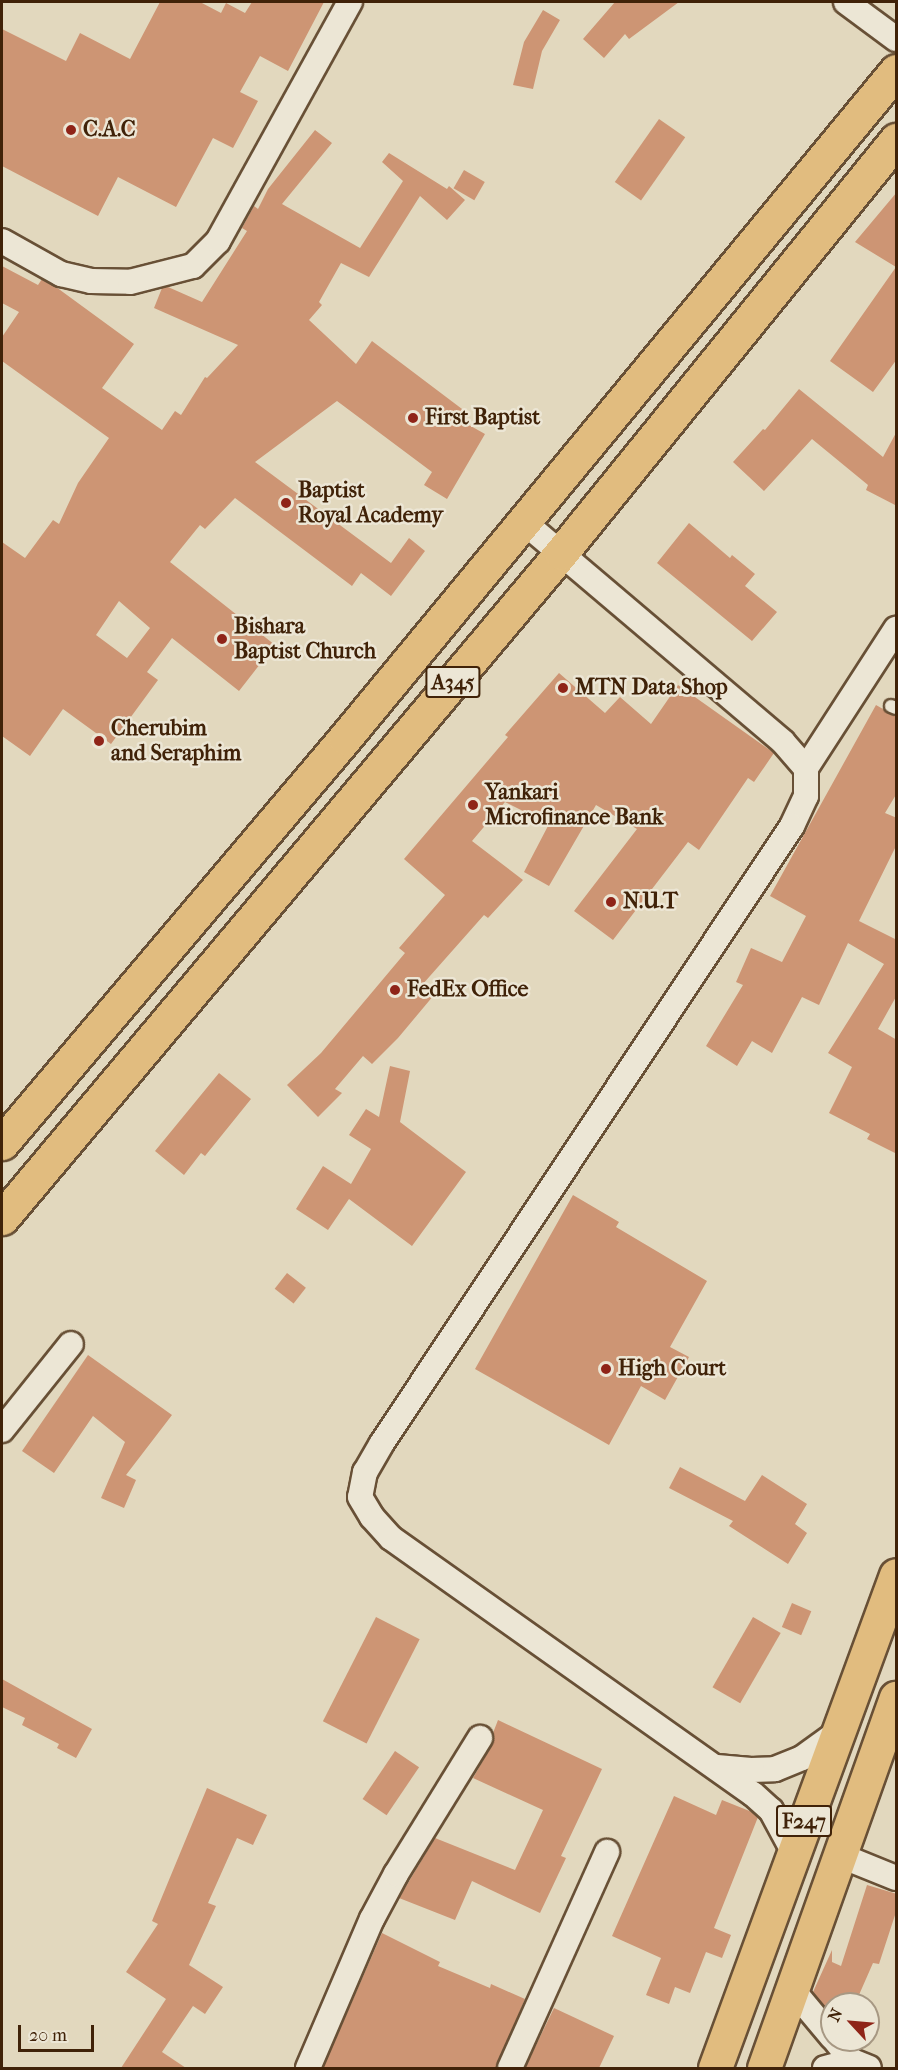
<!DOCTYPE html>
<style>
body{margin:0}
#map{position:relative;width:898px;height:2070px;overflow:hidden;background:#e2d8be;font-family:"IM FELL French Canon",serif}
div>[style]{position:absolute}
.building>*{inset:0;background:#cd9574;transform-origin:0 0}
.roads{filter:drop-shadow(2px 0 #685036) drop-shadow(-2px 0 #685036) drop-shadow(0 2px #685036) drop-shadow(0 -2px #685036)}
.service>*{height:12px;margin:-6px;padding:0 6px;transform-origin:6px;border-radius:6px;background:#ece6d5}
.minor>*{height:24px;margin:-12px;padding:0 12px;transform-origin:12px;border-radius:12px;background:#ece6d5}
.primary>*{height:33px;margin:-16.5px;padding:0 16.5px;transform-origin:16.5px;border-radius:16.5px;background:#e1bc7f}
.trunk>*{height:33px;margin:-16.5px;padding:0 16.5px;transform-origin:16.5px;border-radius:16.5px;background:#e1bc7f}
.dots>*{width:16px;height:16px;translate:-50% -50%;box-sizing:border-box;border:3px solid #ece6d5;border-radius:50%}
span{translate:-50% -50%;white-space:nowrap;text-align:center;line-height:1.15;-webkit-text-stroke:5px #ece6d5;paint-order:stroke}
.shield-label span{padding:2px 4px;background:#ece6d5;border:2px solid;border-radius:4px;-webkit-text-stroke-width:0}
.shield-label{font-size:21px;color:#402208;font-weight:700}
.poi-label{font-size:22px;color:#402208;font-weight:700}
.left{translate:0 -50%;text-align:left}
.frame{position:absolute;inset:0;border:3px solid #402208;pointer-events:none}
.north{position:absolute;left:820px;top:1992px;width:60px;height:60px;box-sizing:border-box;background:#ece6d5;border:2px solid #a79883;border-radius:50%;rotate:296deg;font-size:16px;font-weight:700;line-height:24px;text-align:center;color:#402208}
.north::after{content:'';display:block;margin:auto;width:21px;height:27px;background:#8f2418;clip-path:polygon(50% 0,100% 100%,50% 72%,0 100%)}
.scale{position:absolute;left:18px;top:2025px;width:76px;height:27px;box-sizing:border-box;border:3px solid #402208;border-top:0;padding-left:8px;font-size:18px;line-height:21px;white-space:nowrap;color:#402208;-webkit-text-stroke:4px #ece6d5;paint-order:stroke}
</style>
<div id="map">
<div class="building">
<i style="clip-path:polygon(160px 2px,200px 2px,221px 13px,226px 3px,245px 13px,252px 2px,324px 2px,288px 71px,260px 56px,240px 92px,258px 101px,233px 148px,213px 138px,176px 207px,118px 177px,98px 216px,2px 166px,2px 29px,66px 61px,80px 33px,130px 59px)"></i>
<i style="clip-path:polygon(615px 2px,679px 2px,629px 39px,625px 34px,604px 58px,583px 39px)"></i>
<i style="clip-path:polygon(543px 10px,560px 20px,542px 51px,533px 89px,513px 85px,524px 42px)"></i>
<i style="left:659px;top:119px;width:32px;height:77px;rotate:35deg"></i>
<i style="clip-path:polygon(evenodd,315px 130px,332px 143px,282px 204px,360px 248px,403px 181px,382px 162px,389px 153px,447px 189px,449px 186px,465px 200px,447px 220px,420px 196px,369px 277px,341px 263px,319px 302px,322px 305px,309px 320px,356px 364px,372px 341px,466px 412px,460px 420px,485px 434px,447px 499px,424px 485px,432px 472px,337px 401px,255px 462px,391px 563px,409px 538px,425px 551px,391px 596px,361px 573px,352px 586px,235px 498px,205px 529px,200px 525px,170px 562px,275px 645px,239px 691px,172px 638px,147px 672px,158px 680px,111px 744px,63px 709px,30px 756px,2px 736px,2px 542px,25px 558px,53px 520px,59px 524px,78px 483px,109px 438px,2px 361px,2px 337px,19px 312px,2px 303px,2px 266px,38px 285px,42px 279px,56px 287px,134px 344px,102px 388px,162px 430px,175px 411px,181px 415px,205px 377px,207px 378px,238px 345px,154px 308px,162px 288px,168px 287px,202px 302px,247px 231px,242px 228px,254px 206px,258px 209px,268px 189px,315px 130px,119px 601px,150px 628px,127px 658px,96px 635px,119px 601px)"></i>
<i style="left:464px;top:170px;width:24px;height:21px;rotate:30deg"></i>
<i style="clip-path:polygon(897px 192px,897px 359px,873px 392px,830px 361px,896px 267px,855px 242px)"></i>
<i style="clip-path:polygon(799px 389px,883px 457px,897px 431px,897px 506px,866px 490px,868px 485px,812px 439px,764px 491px,733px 462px,763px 429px,765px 430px)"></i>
<i style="clip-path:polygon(689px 523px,730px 558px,732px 555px,755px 574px,745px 586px,777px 612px,752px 641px,657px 563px)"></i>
<i style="clip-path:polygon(559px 673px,605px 713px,620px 697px,651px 724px,678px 685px,774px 753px,754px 782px,748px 778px,699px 850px,688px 842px,613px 940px,574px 911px,637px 829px,596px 805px,549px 886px,524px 872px,549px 824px,505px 802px,472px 841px,523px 880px,488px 918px,484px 915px,422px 985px,434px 995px,398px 1038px,372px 1064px,363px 1056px,335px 1089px,342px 1093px,318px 1117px,287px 1085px,321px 1053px,405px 953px,399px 948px,445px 895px,404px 859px,508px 737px,505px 735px)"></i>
<i style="clip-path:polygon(876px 705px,897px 717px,897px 793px,885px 813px,897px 818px,897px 844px,859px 921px,897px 940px,897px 995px,878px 1029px,897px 1040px,897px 1154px,867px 1139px,870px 1134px,829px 1113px,852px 1067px,828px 1053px,884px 964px,848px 943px,819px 1005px,802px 997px,772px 1053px,752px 1041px,737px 1066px,706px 1046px,743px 985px,736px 982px,751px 948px,782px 962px,806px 916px,770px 896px)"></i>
<i style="clip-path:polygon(390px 1066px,410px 1071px,400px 1122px,466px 1172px,412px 1246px,349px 1199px,328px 1230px,296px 1209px,323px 1166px,351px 1184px,371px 1149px,349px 1135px,366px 1109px,379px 1117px)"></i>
<i style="clip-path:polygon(219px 1073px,251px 1099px,205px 1156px,201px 1153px,184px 1175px,155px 1151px)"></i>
<i style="clip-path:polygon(573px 1195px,619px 1222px,616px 1227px,707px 1281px,670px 1347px,689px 1357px,665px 1400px,641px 1386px,609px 1445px,475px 1369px)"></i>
<i style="left:287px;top:1273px;width:24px;height:20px;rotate:38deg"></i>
<i style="clip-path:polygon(88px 1355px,172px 1415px,126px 1475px,136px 1480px,124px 1508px,101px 1498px,125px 1442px,93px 1416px,54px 1473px,22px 1451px)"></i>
<i style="clip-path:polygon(680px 1467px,745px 1501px,762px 1475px,807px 1504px,795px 1524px,807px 1533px,788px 1564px,729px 1526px,733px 1521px,669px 1488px)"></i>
<i style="left:792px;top:1603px;width:21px;height:26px;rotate:23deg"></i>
<i style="left:376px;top:1617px;width:49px;height:117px;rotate:27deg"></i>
<i style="left:753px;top:1617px;width:32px;height:81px;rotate:30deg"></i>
<i style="clip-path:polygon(2px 1679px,92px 1729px,76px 1758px,57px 1748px,59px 1744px,22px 1725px,25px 1718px,2px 1707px)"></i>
<i style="clip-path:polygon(498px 1720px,602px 1769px,561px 1856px,566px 1858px,540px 1913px,472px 1881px,455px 1920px,399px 1898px,435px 1838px,515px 1870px,543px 1810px,473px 1778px,492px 1745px,493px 1733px)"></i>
<i style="left:395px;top:1751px;width:29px;height:58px;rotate:34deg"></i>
<i style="clip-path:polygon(207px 1788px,267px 1815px,253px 1845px,237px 1838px,208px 1903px,216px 1906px,189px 1965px,223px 1987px,205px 2014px,193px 2006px,162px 2052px,186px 2068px,121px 2068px,166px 1999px,126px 1972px,158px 1924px,152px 1921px)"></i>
<i style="clip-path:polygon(674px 1796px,716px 1815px,722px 1800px,752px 1812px,758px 1817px,714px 1928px,731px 1935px,722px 1958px,706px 1952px,690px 1993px,675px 1987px,669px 2004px,646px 1995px,661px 1958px,612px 1936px)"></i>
<i style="clip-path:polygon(867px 1885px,897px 1894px,897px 1909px,879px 1964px,873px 1963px,855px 2004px,832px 2004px,832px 2010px,826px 2008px,813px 1992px,832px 1950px,832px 1962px,841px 1966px)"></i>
<i style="clip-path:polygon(382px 1933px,440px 1962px,438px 1966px,490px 1988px,491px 1984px,525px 1999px,496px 2068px,323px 2068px)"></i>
<i style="clip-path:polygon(554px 2008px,614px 2036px,599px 2068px,525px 2068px)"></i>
</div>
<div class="roads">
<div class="service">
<i style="left:891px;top:706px;width:5px;rotate:22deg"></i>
</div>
<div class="minor">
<i style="left:846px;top:2px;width:62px;rotate:36.5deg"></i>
<i style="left:2px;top:241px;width:68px;rotate:29.2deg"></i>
<i style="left:61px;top:274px;width:31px;rotate:13deg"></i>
<i style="left:91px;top:281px;width:39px;rotate:1deg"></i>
<i style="left:130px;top:282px;width:65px;rotate:-14.3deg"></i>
<i style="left:193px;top:266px;width:35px;rotate:-45deg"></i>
<i style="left:218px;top:241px;width:273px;rotate:-61.1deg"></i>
<i style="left:525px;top:523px;width:338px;rotate:40.3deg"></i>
<i style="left:783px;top:742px;width:35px;rotate:49deg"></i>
<i style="left:806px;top:768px;width:28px;rotate:90deg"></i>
<i style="left:806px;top:796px;width:33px;rotate:115deg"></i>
<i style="left:792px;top:826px;width:741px;rotate:123.6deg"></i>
<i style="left:382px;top:1443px;width:34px;rotate:120deg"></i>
<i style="left:365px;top:1472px;width:25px;rotate:101deg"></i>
<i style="left:360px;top:1497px;width:23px;rotate:59deg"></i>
<i style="left:372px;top:1517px;width:28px;rotate:48deg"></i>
<i style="left:391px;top:1538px;width:443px;rotate:35.3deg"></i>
<i style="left:753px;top:1794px;width:24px;rotate:42deg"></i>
<i style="left:771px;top:1810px;width:47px;rotate:61.8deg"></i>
<i style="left:806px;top:768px;width:166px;rotate:-57.1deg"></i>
<i style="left:2px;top:1430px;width:110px;rotate:-51.3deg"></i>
<i style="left:717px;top:1767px;width:34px;rotate:5deg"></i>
<i style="left:751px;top:1770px;width:24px;rotate:-2deg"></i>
<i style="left:775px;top:1769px;width:29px;rotate:-22deg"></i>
<i style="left:802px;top:1758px;width:44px;rotate:-35.8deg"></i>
<i style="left:839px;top:1855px;width:61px;rotate:22deg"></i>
<i style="left:791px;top:1988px;width:64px;rotate:50.1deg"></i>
<i style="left:835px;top:2040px;width:27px;rotate:51deg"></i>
<i style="left:852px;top:2061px;width:18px;rotate:22deg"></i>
<i style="left:308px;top:2068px;width:162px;rotate:-66.8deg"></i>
<i style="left:372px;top:1919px;width:51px;rotate:-61.9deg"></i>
<i style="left:396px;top:1874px;width:160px;rotate:-58.3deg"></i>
<i style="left:510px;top:2068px;width:237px;rotate:-65.8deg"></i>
<i style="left:825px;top:2068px;width:28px;rotate:-15deg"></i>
</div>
<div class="primary">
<i style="left:715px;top:2068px;width:525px;rotate:-69.84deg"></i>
<i style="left:764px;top:2068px;width:393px;rotate:-70.4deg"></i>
</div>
<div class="trunk">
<i style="left:2px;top:1143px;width:531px;rotate:-49.74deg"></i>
<i style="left:345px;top:738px;width:865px;rotate:-50.44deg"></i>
<i style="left:2px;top:1218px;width:869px;rotate:-49.95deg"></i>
<i style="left:561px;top:553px;width:532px;rotate:-50.95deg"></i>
</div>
</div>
<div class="dots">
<i style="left:71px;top:130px;background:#8f2418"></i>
<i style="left:413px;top:418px;background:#8f2418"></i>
<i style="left:286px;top:503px;background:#8f2418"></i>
<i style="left:222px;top:639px;background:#8f2418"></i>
<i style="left:563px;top:688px;background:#8f2418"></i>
<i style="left:99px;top:741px;background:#8f2418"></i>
<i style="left:473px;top:805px;background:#8f2418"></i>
<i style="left:611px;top:902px;background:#8f2418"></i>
<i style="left:395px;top:990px;background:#8f2418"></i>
<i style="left:606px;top:1369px;background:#8f2418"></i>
</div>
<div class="shield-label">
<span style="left:453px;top:682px">A345</span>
<span style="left:804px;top:1821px">F247</span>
</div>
<div class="poi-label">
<span class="left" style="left:83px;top:130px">C.A.C</span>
<span class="left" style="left:425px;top:418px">First Baptist</span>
<span class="left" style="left:298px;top:503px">Baptist<br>Royal Academy</span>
<span class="left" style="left:234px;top:639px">Bishara<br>Baptist Church</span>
<span class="left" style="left:575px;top:688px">MTN Data Shop</span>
<span class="left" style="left:111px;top:741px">Cherubim<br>and Seraphim</span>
<span class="left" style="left:485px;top:805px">Yankari<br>Microfinance Bank</span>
<span class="left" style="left:623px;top:902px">N.U.T</span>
<span class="left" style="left:407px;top:990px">FedEx Office</span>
<span class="left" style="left:618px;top:1369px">High Court</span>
</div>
<div class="frame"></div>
<div class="north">N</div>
<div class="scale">20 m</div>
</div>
